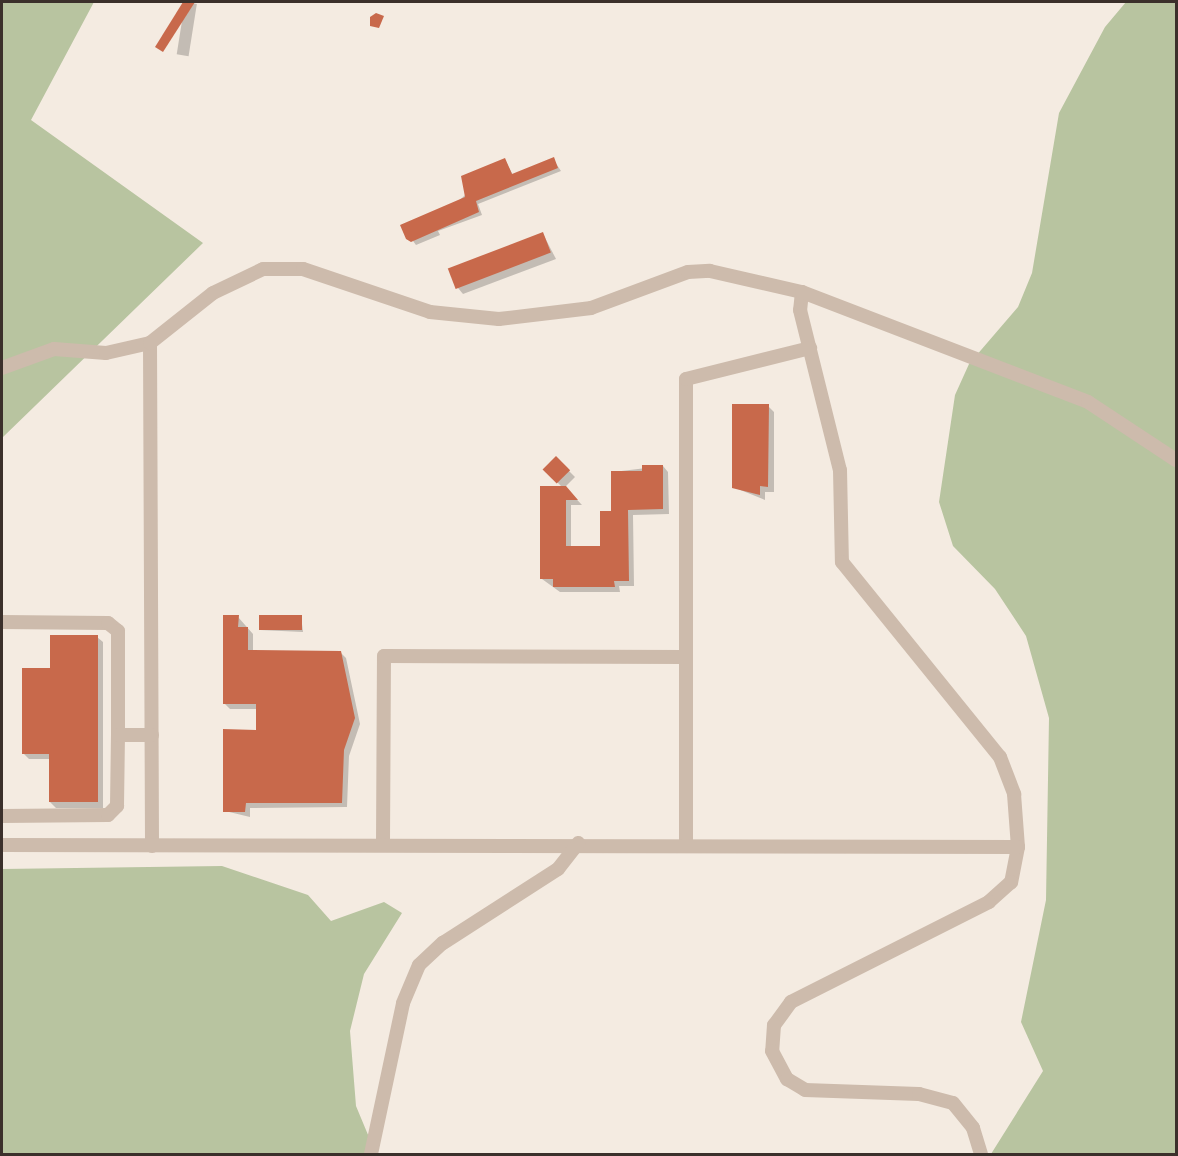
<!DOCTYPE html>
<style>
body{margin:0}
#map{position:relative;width:1178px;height:1156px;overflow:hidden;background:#f4ebe1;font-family:Rubik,sans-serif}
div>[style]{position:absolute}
.green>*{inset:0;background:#b8c4a0}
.shadow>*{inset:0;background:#0003;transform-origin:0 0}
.building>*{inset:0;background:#c8694b;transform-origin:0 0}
.minor>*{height:14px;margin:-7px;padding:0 7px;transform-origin:7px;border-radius:7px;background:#cdbbac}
span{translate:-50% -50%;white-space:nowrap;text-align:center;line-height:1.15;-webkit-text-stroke:4.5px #fbf5ee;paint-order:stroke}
.frame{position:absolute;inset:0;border:3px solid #3b302b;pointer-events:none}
</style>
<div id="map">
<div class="green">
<i style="clip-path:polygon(2px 2px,94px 2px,31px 120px,203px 243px,2px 438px)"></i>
<i style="clip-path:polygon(1126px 2px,1176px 2px,1176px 1154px,991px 1154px,1043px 1071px,1021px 1022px,1046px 900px,1049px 718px,1026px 636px,995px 589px,953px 546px,939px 502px,955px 395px,969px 364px,1018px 307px,1032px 273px,1059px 113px,1105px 27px)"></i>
<i style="clip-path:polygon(222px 866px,308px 895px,331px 921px,384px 902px,402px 913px,364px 974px,350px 1031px,356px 1106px,376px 1154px,2px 1154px,2px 869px)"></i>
</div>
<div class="shadow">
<i style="left:185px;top:2px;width:12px;height:53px;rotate:9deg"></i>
<i style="clip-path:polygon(553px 159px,561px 171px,478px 204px,482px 215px,438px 231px,440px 235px,416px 245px,413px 241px,505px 160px,513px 175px)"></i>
<i style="clip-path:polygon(543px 234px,556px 259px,463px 294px,458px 288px,450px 269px)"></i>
<i style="clip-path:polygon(768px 406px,774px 412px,774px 492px,765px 492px,765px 500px,733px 487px)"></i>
<i style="clip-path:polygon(556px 458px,575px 477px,565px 487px,582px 505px,571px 505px,571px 548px,602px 548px,613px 512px,613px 472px,663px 466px,668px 472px,669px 514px,633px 515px,634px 586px,619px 586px,620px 592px,560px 592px,542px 579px,562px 487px,545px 470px)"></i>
<i style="clip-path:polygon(301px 616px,303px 632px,260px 630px)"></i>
<i style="clip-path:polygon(238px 617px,253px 634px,253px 652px,341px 653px,346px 658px,360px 724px,349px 756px,347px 807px,250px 808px,250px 817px,225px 811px,257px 731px,258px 709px,230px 709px,224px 703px)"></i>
<i style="clip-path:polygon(97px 637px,103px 642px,103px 808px,56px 808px,50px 802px,50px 759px,29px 759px,23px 753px,52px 670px)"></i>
</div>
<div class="building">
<i style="clip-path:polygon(183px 2px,195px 2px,163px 52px,155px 47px)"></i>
<i style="clip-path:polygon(376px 13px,384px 16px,379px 28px,370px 26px,370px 17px)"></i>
<i style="clip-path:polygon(554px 157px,558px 168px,476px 201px,479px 212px,411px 242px,406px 239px,400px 225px,465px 197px,461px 176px,505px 158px,512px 174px)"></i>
<i style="left:543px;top:232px;width:22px;height:102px;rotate:69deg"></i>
<i style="clip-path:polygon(732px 404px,769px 404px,768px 487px,760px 486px,760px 495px,732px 488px)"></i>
<i style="left:556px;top:456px;width:20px;height:19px;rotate:45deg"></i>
<i style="clip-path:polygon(642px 465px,663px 465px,663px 509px,628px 510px,629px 581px,614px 581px,615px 587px,553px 587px,553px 579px,540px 579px,540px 486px,566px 486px,578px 500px,566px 500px,566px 546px,600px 546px,600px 511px,611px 511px,611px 471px,642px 471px)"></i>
<i style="clip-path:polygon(223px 615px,239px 615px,238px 627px,248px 627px,248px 650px,341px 651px,355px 718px,344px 750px,342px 803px,246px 803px,245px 812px,223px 812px,223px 729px,256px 730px,256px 704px,223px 704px)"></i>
<i style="left:259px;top:615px;width:43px;height:15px"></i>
<i style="clip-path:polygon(50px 635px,98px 635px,98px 802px,49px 802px,49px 754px,22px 754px,22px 668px,50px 668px)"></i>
</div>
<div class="minor">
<i style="left:802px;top:292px;width:18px;rotate:96deg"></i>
<i style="left:800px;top:310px;width:165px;rotate:76deg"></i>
<i style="left:840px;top:470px;width:92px;rotate:88.8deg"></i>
<i style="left:842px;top:562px;width:251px;rotate:51deg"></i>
<i style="left:1000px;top:757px;width:40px;rotate:69deg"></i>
<i style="left:1014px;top:794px;width:53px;rotate:85.7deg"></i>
<i style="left:1018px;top:847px;width:36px;rotate:101deg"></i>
<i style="left:1011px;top:882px;width:30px;rotate:138deg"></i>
<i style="left:989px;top:902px;width:222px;rotate:153.2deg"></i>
<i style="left:791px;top:1002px;width:29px;rotate:126deg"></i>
<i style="left:774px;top:1025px;width:26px;rotate:94deg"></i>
<i style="left:772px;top:1051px;width:32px;rotate:62deg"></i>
<i style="left:787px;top:1079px;width:21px;rotate:31deg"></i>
<i style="left:805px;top:1090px;width:114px;rotate:2deg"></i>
<i style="left:919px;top:1094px;width:35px;rotate:15deg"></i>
<i style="left:953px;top:1103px;width:32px;rotate:51deg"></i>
<i style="left:973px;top:1128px;width:27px;rotate:73deg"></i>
<i style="left:150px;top:343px;width:503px;rotate:89.77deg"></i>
<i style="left:2px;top:368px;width:55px;rotate:-20.1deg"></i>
<i style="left:54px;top:349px;width:52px;rotate:4.4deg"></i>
<i style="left:106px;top:353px;width:45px;rotate:-12.8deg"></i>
<i style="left:150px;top:343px;width:80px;rotate:-38.4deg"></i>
<i style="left:213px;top:293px;width:55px;rotate:-25.6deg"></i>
<i style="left:263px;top:269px;width:40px"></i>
<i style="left:303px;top:269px;width:134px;rotate:18.7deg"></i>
<i style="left:430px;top:312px;width:69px;rotate:5.8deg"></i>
<i style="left:499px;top:319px;width:93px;rotate:-6.8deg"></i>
<i style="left:591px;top:308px;width:103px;rotate:-20.4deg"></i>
<i style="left:688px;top:272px;width:22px;rotate:-3deg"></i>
<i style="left:710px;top:271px;width:94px;rotate:12.9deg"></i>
<i style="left:802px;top:292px;width:306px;rotate:21deg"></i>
<i style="left:1088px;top:402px;width:105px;rotate:33.4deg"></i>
<i style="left:2px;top:622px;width:106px;rotate:0.5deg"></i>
<i style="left:108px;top:623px;width:13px;rotate:39deg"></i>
<i style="left:118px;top:631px;width:104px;rotate:90deg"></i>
<i style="left:2px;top:816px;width:106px;rotate:-0.5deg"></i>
<i style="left:108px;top:815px;width:13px;rotate:-45deg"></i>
<i style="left:117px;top:806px;width:71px;rotate:-89.2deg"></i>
<i style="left:118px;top:735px;width:34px"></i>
<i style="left:383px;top:843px;width:187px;rotate:-89.7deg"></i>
<i style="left:384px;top:656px;width:302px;rotate:0.2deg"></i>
<i style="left:686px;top:844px;width:465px;rotate:-90deg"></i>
<i style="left:686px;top:379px;width:128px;rotate:-14deg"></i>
<i style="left:2px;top:845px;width:1016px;rotate:0.11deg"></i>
<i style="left:371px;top:1154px;width:154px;rotate:-78deg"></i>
<i style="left:403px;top:1003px;width:41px;rotate:-67.2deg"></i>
<i style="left:419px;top:965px;width:33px;rotate:-43deg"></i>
<i style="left:443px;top:943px;width:137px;rotate:-32.8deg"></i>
<i style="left:558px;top:869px;width:33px;rotate:-52deg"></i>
</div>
<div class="frame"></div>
</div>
